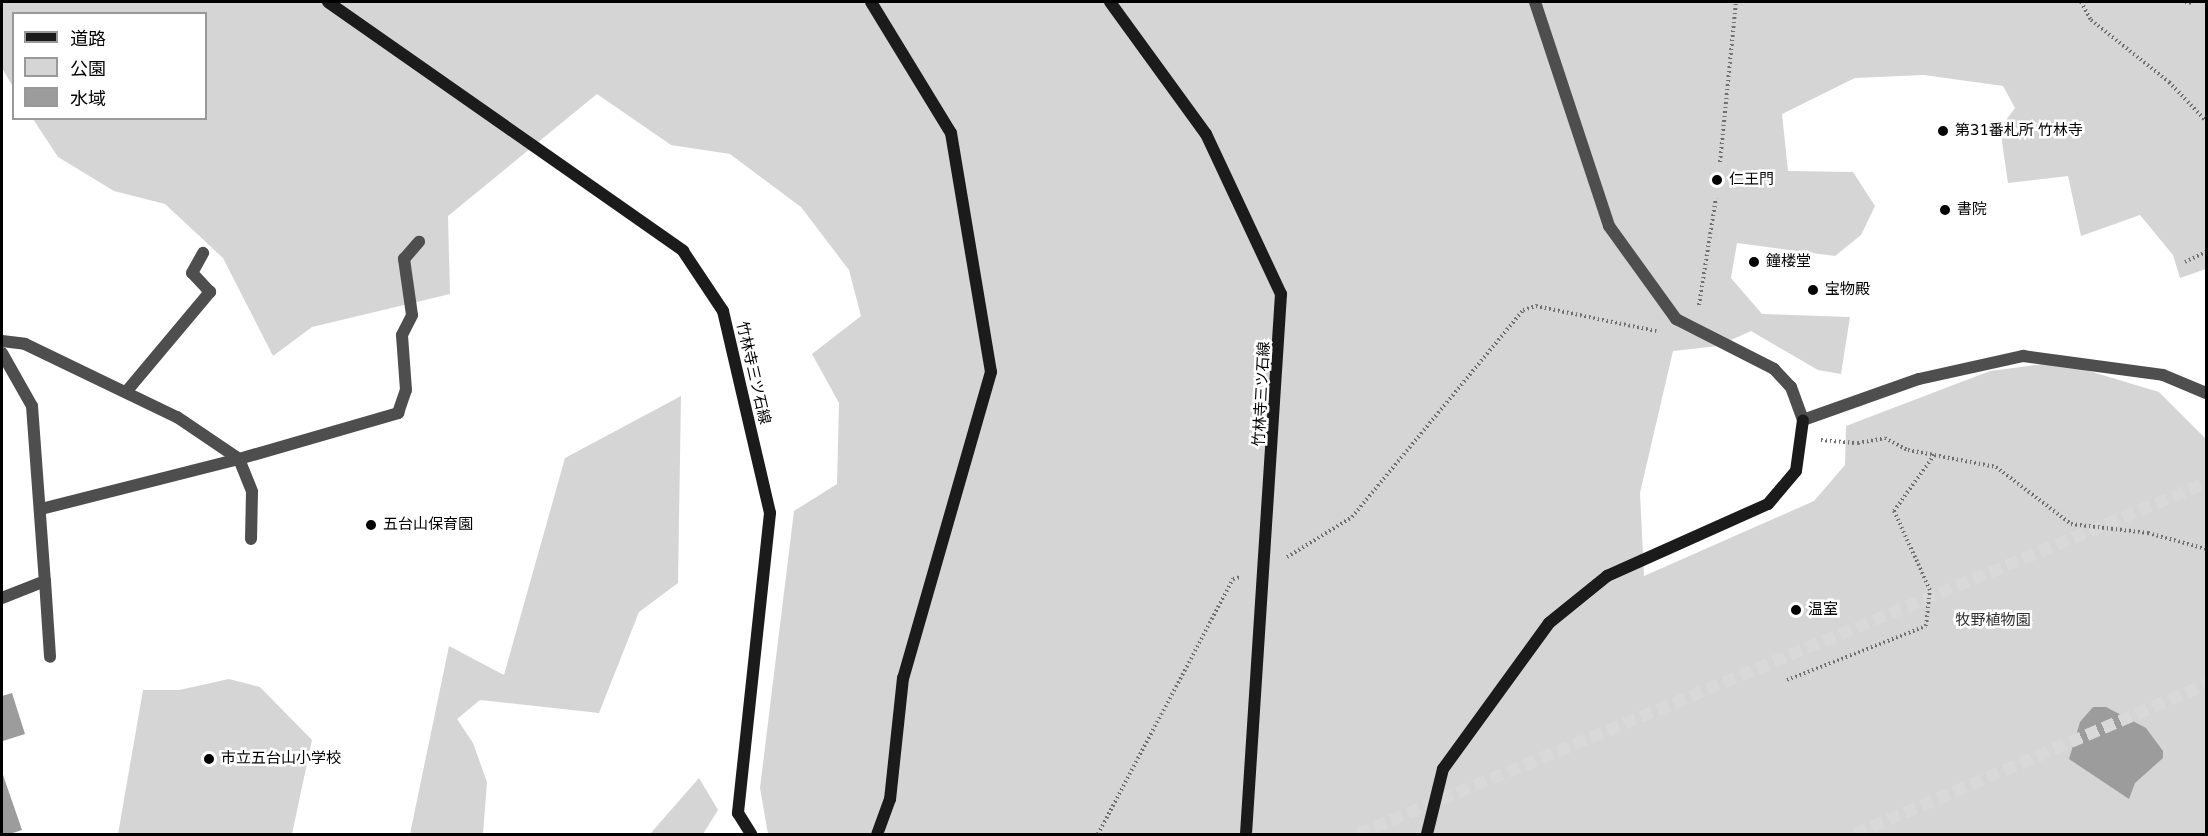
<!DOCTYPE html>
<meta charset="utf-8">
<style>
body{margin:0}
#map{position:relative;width:2208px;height:836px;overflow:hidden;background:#fff;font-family:"Varela Round","Noto Sans JP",sans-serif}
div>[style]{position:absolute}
.green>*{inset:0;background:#d5d5d5}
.water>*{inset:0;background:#9c9c9c}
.secondary-tunnel>*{height:12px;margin-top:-6px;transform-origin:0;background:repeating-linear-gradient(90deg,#d9d9d9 0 12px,transparent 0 18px)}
.path>*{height:4px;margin-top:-2px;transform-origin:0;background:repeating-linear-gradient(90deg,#707070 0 1.5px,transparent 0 4.5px)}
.minor>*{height:12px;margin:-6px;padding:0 6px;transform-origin:6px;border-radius:6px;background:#4e4e4e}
.secondary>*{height:12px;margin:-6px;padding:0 6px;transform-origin:6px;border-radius:6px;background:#1b1b1b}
.dots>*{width:16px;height:16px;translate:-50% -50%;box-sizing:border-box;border:3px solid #fff;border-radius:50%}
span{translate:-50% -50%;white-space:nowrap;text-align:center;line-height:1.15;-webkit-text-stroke:5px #fff;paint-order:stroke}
.poi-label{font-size:15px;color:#000}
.left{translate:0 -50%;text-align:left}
.street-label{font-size:15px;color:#000}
.park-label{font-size:15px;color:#2c2c2c}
.frame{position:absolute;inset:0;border:3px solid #000;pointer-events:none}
.legend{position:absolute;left:12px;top:12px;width:195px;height:108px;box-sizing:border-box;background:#fff;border:2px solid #999;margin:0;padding:8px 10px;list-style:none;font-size:18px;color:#000}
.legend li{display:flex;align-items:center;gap:12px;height:30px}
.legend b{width:30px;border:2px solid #999}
</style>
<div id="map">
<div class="green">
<i style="clip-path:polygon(2px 2px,2206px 2px,2206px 269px,2180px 278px,2173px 255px,2140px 215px,2081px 236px,2068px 176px,2008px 183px,2000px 128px,2015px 108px,2003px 86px,1924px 75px,1855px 78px,1782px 114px,1788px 171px,1853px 172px,1875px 206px,1861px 235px,1835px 256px,1737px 243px,1731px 278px,1762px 314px,1850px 317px,1841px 374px,1818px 370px,1751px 331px,1718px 346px,1673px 351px,1640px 493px,1644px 576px,1814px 501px,1845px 465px,1846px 426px,1990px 371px,2059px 362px,2159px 392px,2206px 439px,2206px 834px,768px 834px,760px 788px,794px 511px,837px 484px,839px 403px,812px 354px,861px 316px,849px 270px,801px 207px,730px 154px,671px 145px,597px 94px,448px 216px,450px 294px,312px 327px,273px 356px,223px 258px,165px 204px,114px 191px,58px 157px,33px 119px,206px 118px,206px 14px,14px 14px,13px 87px,2px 68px)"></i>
<i style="clip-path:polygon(681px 396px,678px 583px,639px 612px,599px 713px,480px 700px,457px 719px,473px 743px,487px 782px,483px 834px,410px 834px,449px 646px,504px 675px,565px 458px)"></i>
<i style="clip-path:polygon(229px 679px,260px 687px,312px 740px,292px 834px,118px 834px,143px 690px,179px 690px)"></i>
<i style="clip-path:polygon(699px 778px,718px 810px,703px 834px,650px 834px)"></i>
</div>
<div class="water">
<i style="clip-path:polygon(12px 693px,25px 734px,3px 741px,2px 696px)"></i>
<i style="clip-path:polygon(2093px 707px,2106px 707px,2146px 728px,2163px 751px,2163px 758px,2135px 783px,2129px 799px,2069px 759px,2080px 722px)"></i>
<i style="clip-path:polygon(2px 772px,22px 830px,10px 834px,2px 834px)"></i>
</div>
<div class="secondary-tunnel">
<i style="left:1358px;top:834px;width:918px;rotate:-22.49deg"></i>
<i style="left:1855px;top:834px;width:382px;rotate:-23.1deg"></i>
</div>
<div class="path">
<i style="left:2081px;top:2px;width:21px;rotate:61deg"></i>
<i style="left:2091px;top:20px;width:100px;rotate:38.5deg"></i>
<i style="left:2169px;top:82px;width:54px;rotate:46.5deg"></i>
<i style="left:2185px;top:2px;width:8px;rotate:7deg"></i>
<i style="left:1720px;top:162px;width:161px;rotate:-84.3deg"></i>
<i style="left:2185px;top:262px;width:23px;rotate:-25deg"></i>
<i style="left:1699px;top:305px;width:108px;rotate:-81deg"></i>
<i style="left:1821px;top:440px;width:37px;rotate:5deg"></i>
<i style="left:1858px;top:443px;width:27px;rotate:-10deg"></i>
<i style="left:1885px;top:438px;width:26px;rotate:28deg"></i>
<i style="left:1908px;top:450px;width:90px;rotate:10.9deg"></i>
<i style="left:1996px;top:467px;width:94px;rotate:37.2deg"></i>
<i style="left:2071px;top:524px;width:78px;rotate:6.7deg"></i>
<i style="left:2148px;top:533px;width:60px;rotate:15.4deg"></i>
<i style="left:1287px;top:557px;width:76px;rotate:-31.6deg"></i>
<i style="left:1352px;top:517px;width:268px;rotate:-50.4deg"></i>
<i style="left:1523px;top:310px;width:14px;rotate:-17deg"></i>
<i style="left:1536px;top:306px;width:123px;rotate:11.8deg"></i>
<i style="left:1787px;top:680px;width:149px;rotate:-21.2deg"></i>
<i style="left:1926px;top:626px;width:36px;rotate:-84deg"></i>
<i style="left:1930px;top:590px;width:87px;rotate:-114.5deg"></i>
<i style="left:1894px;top:511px;width:70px;rotate:-54.3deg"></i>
<i style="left:1098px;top:834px;width:289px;rotate:-62.1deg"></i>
<i style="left:1233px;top:579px;width:7px;rotate:-16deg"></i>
</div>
<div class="minor">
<i style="left:1535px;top:2px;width:236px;rotate:71.7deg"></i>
<i style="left:1609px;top:226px;width:115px;rotate:54.2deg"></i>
<i style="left:1676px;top:319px;width:110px;rotate:27deg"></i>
<i style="left:1774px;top:369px;width:25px;rotate:47deg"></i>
<i style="left:1791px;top:387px;width:35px;rotate:70deg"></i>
<i style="left:1803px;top:420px;width:123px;rotate:-19.5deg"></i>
<i style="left:1919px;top:379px;width:107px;rotate:-12.5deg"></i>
<i style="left:2023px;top:356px;width:141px;rotate:7.7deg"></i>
<i style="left:2163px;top:375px;width:47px;rotate:22.7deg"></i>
<i style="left:2px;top:341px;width:23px;rotate:7deg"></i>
<i style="left:25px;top:344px;width:169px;rotate:25.7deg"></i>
<i style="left:177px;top:417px;width:75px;rotate:34.1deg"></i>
<i style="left:239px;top:459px;width:166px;rotate:-16.1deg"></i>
<i style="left:398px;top:413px;width:24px;rotate:-71deg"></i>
<i style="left:406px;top:390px;width:55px;rotate:-94.2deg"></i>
<i style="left:402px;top:335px;width:22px;rotate:-63deg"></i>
<i style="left:412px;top:315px;width:57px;rotate:-98.1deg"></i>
<i style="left:404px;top:259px;width:23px;rotate:-49deg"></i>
<i style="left:2px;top:353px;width:61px;rotate:60.5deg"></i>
<i style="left:32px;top:406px;width:175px;rotate:85.8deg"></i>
<i style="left:45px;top:581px;width:46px;rotate:158.4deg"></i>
<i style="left:126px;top:392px;width:131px;rotate:-50deg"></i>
<i style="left:210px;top:292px;width:26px;rotate:-133deg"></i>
<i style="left:192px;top:273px;width:23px;rotate:-61deg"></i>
<i style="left:41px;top:509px;width:204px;rotate:-14.2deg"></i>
<i style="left:239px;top:459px;width:35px;rotate:68deg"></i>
<i style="left:252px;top:492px;width:47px;rotate:91.2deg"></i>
<i style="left:45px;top:581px;width:76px;rotate:86.2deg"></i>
</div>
<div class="secondary">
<i style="left:328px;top:2px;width:434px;rotate:35deg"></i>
<i style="left:683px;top:251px;width:72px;rotate:56.3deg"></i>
<i style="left:723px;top:311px;width:207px;rotate:76.9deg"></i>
<i style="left:770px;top:513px;width:302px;rotate:96.1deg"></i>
<i style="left:738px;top:813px;width:25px;rotate:58deg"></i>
<i style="left:871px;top:2px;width:153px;rotate:58.6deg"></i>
<i style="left:951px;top:133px;width:242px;rotate:80.5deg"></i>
<i style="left:991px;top:372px;width:318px;rotate:106deg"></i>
<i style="left:903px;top:678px;width:122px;rotate:96.1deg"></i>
<i style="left:890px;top:799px;width:37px;rotate:110deg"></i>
<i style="left:1110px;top:2px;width:163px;rotate:54deg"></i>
<i style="left:1206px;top:134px;width:177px;rotate:64.9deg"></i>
<i style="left:1281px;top:294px;width:541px;rotate:93.71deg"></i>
<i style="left:1427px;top:834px;width:67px;rotate:-76.2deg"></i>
<i style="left:1443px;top:769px;width:180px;rotate:-54deg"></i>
<i style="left:1549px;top:623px;width:75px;rotate:-39deg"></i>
<i style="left:1607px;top:576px;width:176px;rotate:-24.1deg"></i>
<i style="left:1768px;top:504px;width:43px;rotate:-49.7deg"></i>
<i style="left:1796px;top:471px;width:51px;rotate:-82.2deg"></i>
</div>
<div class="dots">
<i style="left:1943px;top:131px;background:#000"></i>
<i style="left:1717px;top:180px;background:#000"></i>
<i style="left:1945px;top:210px;background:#000"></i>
<i style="left:1754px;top:262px;background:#000"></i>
<i style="left:1813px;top:290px;background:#000"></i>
<i style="left:371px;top:525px;background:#000"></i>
<i style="left:1796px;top:610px;background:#000"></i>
<i style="left:209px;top:759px;background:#000"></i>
</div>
<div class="poi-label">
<span class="left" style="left:1955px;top:131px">第31番札所 竹林寺</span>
<span class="left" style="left:1729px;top:180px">仁王門</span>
<span class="left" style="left:1957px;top:210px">書院</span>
<span class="left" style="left:1766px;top:262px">鐘楼堂</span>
<span class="left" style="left:1825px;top:290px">宝物殿</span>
<span class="left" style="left:383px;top:525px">五台山保育園</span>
<span class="left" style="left:1808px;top:610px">温室</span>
<span class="left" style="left:221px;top:759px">市立五台山小学校</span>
</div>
<div class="street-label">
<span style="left:753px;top:373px;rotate:77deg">竹林寺三ツ石線</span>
<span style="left:1262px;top:394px;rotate:-87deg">竹林寺三ツ石線</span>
</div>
<div class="park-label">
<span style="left:1993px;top:621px">牧野植物園</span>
</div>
<div class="frame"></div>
<ul class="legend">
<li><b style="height:8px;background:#1b1b1b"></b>道路</li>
<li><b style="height:16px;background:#d5d5d5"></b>公園</li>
<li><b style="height:16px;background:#9c9c9c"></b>水域</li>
</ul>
</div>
